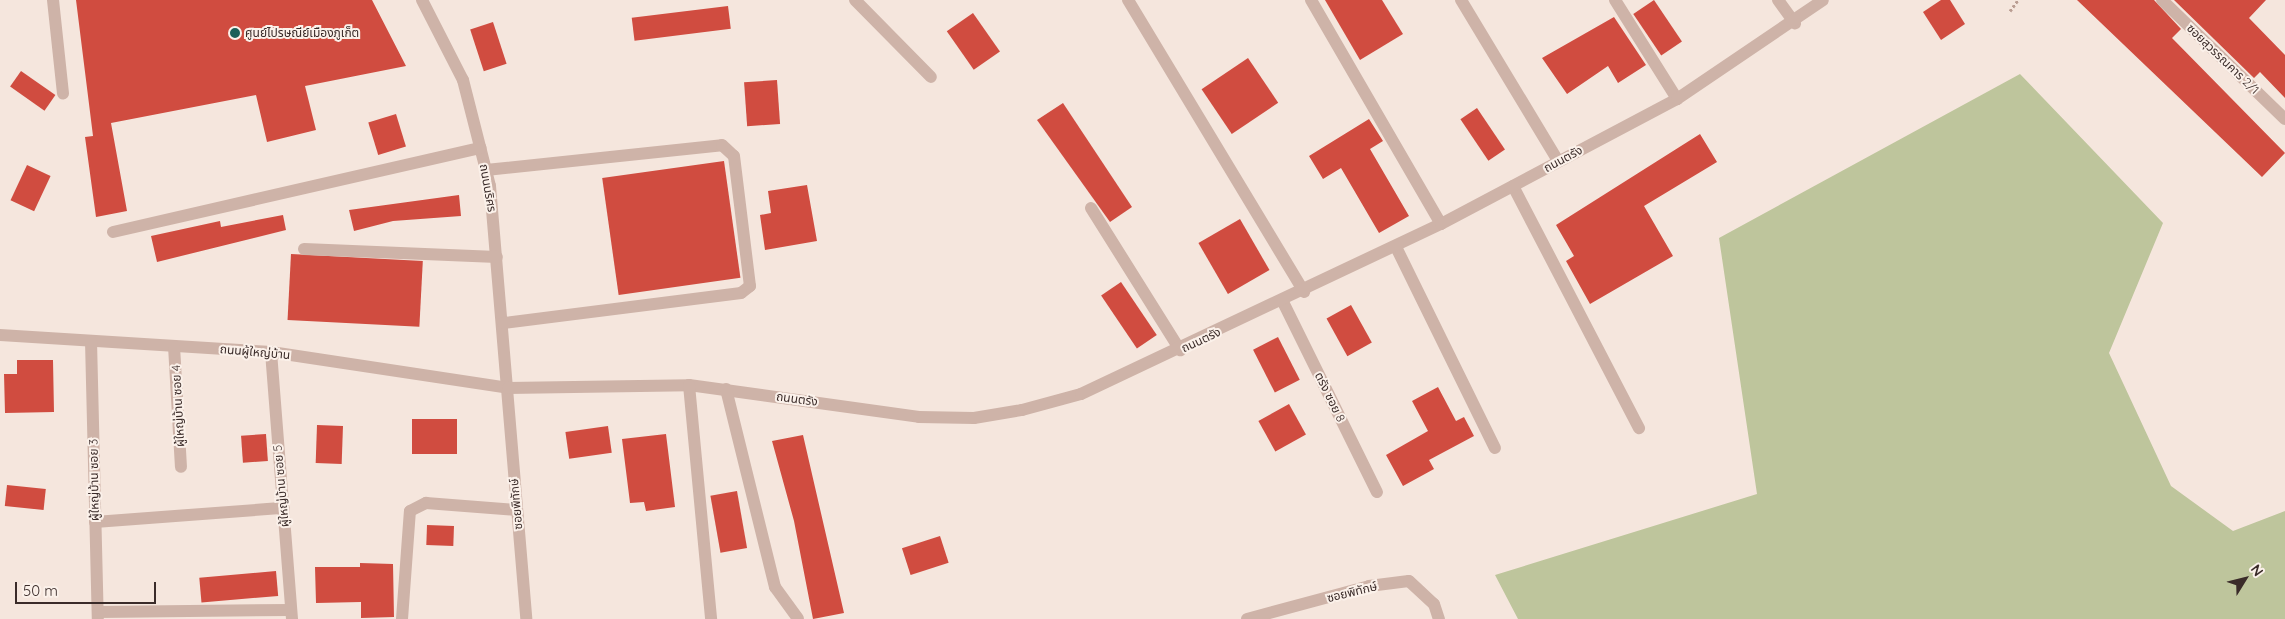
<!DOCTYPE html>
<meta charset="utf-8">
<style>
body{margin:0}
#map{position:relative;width:2285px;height:619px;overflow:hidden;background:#f5e6dd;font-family:Quicksand,"Noto Sans Thai",sans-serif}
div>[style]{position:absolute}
.green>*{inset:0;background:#bec59c}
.building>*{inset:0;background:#d04c40;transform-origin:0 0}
.path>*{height:3px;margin-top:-1.5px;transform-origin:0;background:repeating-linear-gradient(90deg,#ba9d92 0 2.5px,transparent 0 5px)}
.minor>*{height:12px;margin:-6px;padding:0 6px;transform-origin:6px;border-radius:6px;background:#ceb3a8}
.dots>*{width:14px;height:14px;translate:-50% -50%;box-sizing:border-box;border:2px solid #fbf1ea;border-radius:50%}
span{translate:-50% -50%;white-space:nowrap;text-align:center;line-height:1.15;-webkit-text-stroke:4px #fbf1ea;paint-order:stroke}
.poi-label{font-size:12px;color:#3a2b29}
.left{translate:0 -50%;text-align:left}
.street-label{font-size:12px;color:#3a2b29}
.north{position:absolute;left:2220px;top:554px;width:50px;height:50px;-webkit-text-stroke:4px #fbf1ea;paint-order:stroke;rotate:54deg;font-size:14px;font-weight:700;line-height:20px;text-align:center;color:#3a2b29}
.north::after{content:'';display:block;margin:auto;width:18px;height:22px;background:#3a2b29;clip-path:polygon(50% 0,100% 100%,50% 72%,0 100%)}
.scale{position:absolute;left:15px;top:582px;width:141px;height:22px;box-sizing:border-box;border:2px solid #3a2b29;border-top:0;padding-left:6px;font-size:15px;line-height:18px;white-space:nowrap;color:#3a2b29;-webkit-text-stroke:4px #fbf1ea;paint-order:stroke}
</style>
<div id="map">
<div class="green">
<i style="clip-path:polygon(2020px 74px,2163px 223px,2109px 353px,2171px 486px,2233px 531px,2285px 511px,2285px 619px,1518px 619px,1495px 575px,1757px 494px,1719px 238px)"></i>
</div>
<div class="building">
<i style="clip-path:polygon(76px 0,372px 0,406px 66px,305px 86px,316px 130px,267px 142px,256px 95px,111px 123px,127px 211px,96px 217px,85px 137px,93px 136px)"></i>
<i style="clip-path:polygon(1325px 0,1382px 0,1403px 34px,1360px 60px)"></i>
<i style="left:1654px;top:0;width:50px;height:25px;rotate:56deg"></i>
<i style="clip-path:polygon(1941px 0,1950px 0,1965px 24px,1941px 40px,1923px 12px)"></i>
<i style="clip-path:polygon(2077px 0,2154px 0,2181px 29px,2172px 38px,2285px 153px,2262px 177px)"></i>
<i style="clip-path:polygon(2174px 0,2266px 0,2249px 18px,2285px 55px,2285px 98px,2260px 72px,2254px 78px)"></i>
<i style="left:728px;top:6px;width:23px;height:97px;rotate:83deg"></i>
<i style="left:973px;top:13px;width:47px;height:32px;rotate:55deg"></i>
<i style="clip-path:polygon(1614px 17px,1646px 65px,1618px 83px,1608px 66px,1567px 94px,1542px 58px)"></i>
<i style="left:493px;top:22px;width:44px;height:24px;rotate:72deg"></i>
<i style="left:1248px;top:58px;width:54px;height:56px;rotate:56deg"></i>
<i style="left:21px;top:71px;width:42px;height:19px;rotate:35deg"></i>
<i style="left:777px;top:80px;width:44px;height:33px;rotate:86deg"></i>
<i style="clip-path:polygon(1063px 103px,1132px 207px,1110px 222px,1037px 120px)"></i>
<i style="left:1477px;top:108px;width:50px;height:20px;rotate:56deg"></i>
<i style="left:396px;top:114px;width:34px;height:29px;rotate:73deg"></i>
<i style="clip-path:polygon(1369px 119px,1383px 141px,1370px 149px,1409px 216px,1379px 233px,1341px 168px,1323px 179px,1309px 156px)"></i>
<i style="clip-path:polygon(1700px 134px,1717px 162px,1644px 206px,1673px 256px,1590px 304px,1566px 261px,1574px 256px,1556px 225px)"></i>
<i style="left:724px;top:161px;width:118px;height:123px;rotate:82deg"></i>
<i style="left:27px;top:165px;width:26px;height:39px;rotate:25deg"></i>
<i style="clip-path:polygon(807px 185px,817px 241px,765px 250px,760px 215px,771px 213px,768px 191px)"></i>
<i style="clip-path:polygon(459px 195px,461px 216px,393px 221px,354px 231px,349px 210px)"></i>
<i style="clip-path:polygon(283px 215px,286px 230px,157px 262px,151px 236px,220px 221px,221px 227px)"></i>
<i style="left:1240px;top:219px;width:59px;height:48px;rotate:60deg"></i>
<i style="left:291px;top:254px;width:132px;height:66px;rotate:3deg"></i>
<i style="left:1121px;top:282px;width:64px;height:24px;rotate:56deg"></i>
<i style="left:1351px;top:305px;width:43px;height:28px;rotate:61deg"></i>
<i style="left:1278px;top:337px;width:48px;height:28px;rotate:63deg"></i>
<i style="clip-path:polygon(17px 360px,53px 360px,54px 412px,5px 413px,4px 374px,17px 374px)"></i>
<i style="clip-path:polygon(1438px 387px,1456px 421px,1464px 417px,1474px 436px,1429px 460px,1434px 469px,1403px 486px,1386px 455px,1428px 431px,1412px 401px)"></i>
<i style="left:1289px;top:404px;width:35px;height:35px;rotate:61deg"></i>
<i style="left:412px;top:419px;width:45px;height:35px"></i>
<i style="left:317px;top:425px;width:26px;height:38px;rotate:2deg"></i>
<i style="left:608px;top:426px;width:27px;height:43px;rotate:82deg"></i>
<i style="left:266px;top:434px;width:27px;height:25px;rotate:86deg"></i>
<i style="clip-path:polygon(666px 434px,675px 507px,646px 511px,644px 502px,630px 503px,622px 439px)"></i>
<i style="clip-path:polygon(803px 435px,844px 613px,813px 619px,794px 521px,772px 441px)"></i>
<i style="left:7px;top:485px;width:39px;height:21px;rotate:6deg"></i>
<i style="left:737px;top:491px;width:58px;height:27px;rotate:80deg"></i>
<i style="left:427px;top:525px;width:27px;height:20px;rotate:2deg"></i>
<i style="left:940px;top:536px;width:28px;height:40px;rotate:72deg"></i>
<i style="clip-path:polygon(360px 563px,393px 564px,394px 617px,361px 618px,361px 602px,316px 603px,315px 567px,360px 567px)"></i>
<i style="left:276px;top:571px;width:25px;height:77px;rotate:85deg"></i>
</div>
<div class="path">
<i style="left:2010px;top:11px;width:14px;rotate:-54deg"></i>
</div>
<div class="minor">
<i style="left:53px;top:0;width:94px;rotate:83.9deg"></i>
<i style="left:422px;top:0;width:90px;rotate:62.9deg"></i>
<i style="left:463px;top:80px;width:109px;rotate:75.7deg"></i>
<i style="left:490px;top:186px;width:434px;rotate:85.2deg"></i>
<i style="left:855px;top:0;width:108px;rotate:45.4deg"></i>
<i style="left:1128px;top:0;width:341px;rotate:58.9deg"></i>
<i style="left:1311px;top:0;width:259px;rotate:59.9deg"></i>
<i style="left:1461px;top:0;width:188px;rotate:58.9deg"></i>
<i style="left:1615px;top:0;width:117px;rotate:57.9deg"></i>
<i style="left:1778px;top:0;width:29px;rotate:54deg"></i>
<i style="left:2162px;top:0;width:171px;rotate:44.1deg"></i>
<i style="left:486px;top:170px;width:237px;rotate:-6deg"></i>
<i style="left:722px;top:145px;width:16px;rotate:43deg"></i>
<i style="left:734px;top:156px;width:131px;rotate:83deg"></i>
<i style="left:750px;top:286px;width:11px;rotate:142deg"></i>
<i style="left:741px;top:293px;width:240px;rotate:172.8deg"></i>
<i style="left:1513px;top:186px;width:273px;rotate:62.5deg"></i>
<i style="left:1091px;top:208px;width:168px;rotate:57.9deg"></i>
<i style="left:113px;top:232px;width:377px;rotate:-12.9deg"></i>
<i style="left:1396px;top:247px;width:224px;rotate:63.8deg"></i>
<i style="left:304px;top:249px;width:193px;rotate:2.4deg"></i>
<i style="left:1283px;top:302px;width:212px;rotate:63.7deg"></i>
<i style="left:0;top:335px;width:272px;rotate:3.6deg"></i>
<i style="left:271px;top:352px;width:240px;rotate:8.6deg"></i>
<i style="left:508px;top:388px;width:181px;rotate:-0.9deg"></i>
<i style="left:689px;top:385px;width:232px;rotate:7.9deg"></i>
<i style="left:919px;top:417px;width:55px;rotate:1deg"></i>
<i style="left:974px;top:418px;width:49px;rotate:-9.5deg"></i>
<i style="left:1022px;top:410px;width:61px;rotate:-15.2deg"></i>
<i style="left:1081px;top:394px;width:398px;rotate:-25.3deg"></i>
<i style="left:1441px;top:224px;width:267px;rotate:-27.9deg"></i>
<i style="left:1677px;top:99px;width:176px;rotate:-34.1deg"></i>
<i style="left:91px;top:341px;width:278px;rotate:88.6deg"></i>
<i style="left:174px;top:346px;width:121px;rotate:86.7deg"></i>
<i style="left:271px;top:352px;width:268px;rotate:85.5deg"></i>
<i style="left:689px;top:385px;width:235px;rotate:84.6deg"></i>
<i style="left:726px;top:389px;width:204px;rotate:76.1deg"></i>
<i style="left:775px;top:587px;width:39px;rotate:54deg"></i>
<i style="left:95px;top:522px;width:189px;rotate:-4.3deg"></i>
<i style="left:98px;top:612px;width:193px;rotate:-0.6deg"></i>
<i style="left:402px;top:619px;width:108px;rotate:-85.8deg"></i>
<i style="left:410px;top:511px;width:18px;rotate:-27deg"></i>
<i style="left:426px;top:503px;width:90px;rotate:4.4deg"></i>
<i style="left:1247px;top:619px;width:126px;rotate:-15.1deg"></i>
<i style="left:1369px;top:586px;width:40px;rotate:-7.1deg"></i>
<i style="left:1409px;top:581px;width:34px;rotate:43deg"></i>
<i style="left:1434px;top:604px;width:16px;rotate:72deg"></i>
</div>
<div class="dots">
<i style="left:235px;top:33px;background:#1a6059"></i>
</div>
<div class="poi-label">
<span class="left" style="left:245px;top:33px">ศูนย์ไปรษณีย์เมืองภูเก็ต</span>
</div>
<div class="street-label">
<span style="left:2223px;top:59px;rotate:44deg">ซอยสุวรรณคาร 2/1</span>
<span style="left:1563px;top:159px;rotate:-28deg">ถนนตรัง</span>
<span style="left:488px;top:188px;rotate:80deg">ถนนนริศร</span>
<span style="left:1201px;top:340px;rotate:-25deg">ถนนตรัง</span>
<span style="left:255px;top:352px;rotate:5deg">ถนนผู้ใหญ่บ้าน</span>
<span style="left:1330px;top:397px;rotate:64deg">ตรัง ซอย 8</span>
<span style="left:797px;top:399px;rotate:8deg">ถนนตรัง</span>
<span style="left:178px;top:406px;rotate:-93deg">ผู้ใหญ่บ้าน ซอย 4</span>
<span style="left:94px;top:480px;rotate:-91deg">ผู้ใหญ่บ้าน ซอย 3</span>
<span style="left:281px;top:486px;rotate:-95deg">ผู้ใหญ่บ้าน ซอย 5</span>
<span style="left:516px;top:504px;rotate:-95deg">ซอยพิทักษ์</span>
<span style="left:1352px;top:592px;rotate:-14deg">ซอยพิทักษ์</span>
</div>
<div class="north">N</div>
<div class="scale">50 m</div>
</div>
